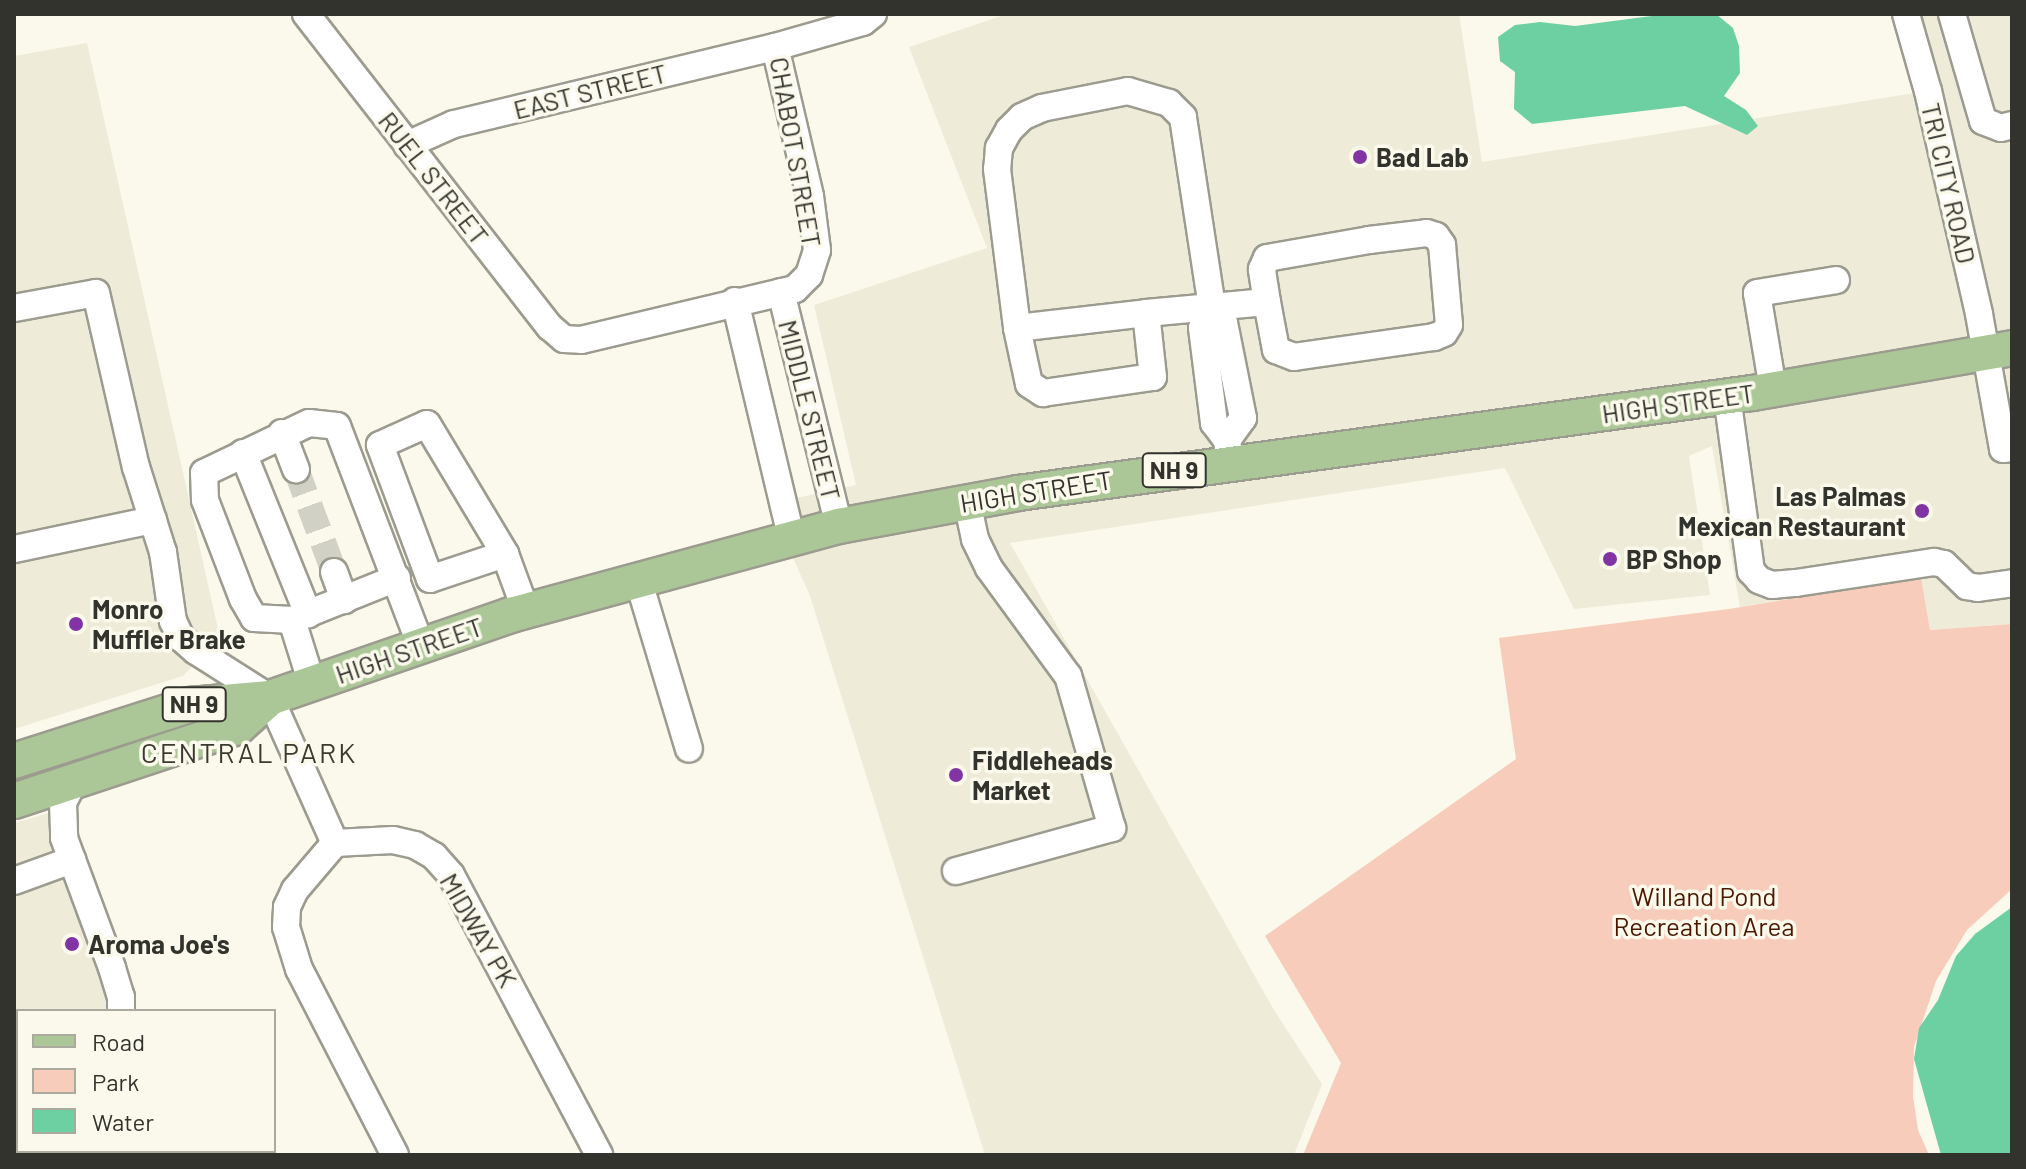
<!DOCTYPE html>
<style>
body{margin:0}
#map{position:relative;width:2026px;height:1169px;overflow:hidden;background:#faf9eb;font-family:Barlow,sans-serif}
div>[style]{position:absolute}
.built>*{inset:0;background:#eeecd8}
.green>*{inset:0;background:#f8ccba}
.water>*{inset:0;background:#6cd0a3}
.minor-tunnel>*{height:26px;margin-top:-13px;transform-origin:0;background:repeating-linear-gradient(90deg,#d2d1c5 0 26px,transparent 0 39px)}
.roads{filter:drop-shadow(2px 0 #9c9b8f) drop-shadow(-2px 0 #9c9b8f) drop-shadow(0 2px #9c9b8f) drop-shadow(0 -2px #9c9b8f)}
.minor>*{height:26px;margin:-13px;padding:0 13px;transform-origin:13px;border-radius:13px;background:#fff}
.major>*{height:34px;margin:-17px;padding:0 17px;transform-origin:17px;border-radius:17px;background:#acc797}
.dots>*{width:22px;height:22px;translate:-50% -50%;box-sizing:border-box;border:4px solid #faf9eb;border-radius:50%}
span{translate:-50% -50%;white-space:nowrap;text-align:center;line-height:1.15;-webkit-text-stroke:7px #faf9eb;paint-order:stroke}
.shield-label span{padding:2px 6px;background:#faf9eb;border:2px solid;border-radius:6px;-webkit-text-stroke-width:0}
.shield-label{font-size:24px;color:#33332e;font-weight:700}
.street-label{font-size:26px;color:#33332e}
.poi-label{font-size:26px;color:#33332e;font-weight:700}
.left{translate:0 -50%;text-align:left}
.right{translate:-100% -50%;text-align:right}
.park-label{font-size:26px;color:#4c1700}
.neighbourhood-label{font-size:28px;color:#3b3a2f;letter-spacing:2px}
.frame{position:absolute;inset:0;border:16px solid #33332e;pointer-events:none}
.legend{position:absolute;left:16px;top:1009px;width:260px;height:144px;box-sizing:border-box;background:#faf9eb;border:2px solid #aaaa9f;margin:0;padding:10px 14px;list-style:none;font-size:24px;color:#33332e}
.legend li{display:flex;align-items:center;gap:16px;height:40px}
.legend b{width:40px;border:2px solid #aaaa9f}
</style>
<div id="map">
<div class="built">
<i style="clip-path:polygon(1007px 14px,1459px 14px,1482px 162px,1927px 91px,1906px 14px,2012px 14px,2012px 624px,1930px 630px,1921px 577px,1740px 607px,1712px 446px,1689px 456px,1710px 595px,1574px 609px,1505px 468px,1010px 543px,1274px 1010px,1322px 1084px,1294px 1155px,985px 1155px,810px 596px,769px 504px,856px 485px,814px 305px,987px 248px,909px 47px)"></i>
<i style="clip-path:polygon(87px 43px,220px 638px,183px 676px,14px 729px,14px 56px)"></i>
<i style="clip-path:polygon(73px 806px,70px 833px,133px 1011px,18px 1011px,18px 1151px,204px 1151px,206px 1155px,14px 1155px,14px 823px)"></i>
</div>
<div class="green">
<i style="clip-path:polygon(1921px 577px,1930px 630px,2012px 624px,2012px 889px,1967px 930px,1936px 981px,1914px 1047px,1913px 1096px,1918px 1130px,1929px 1155px,1303px 1155px,1341px 1063px,1265px 936px,1516px 759px,1499px 638px,1729px 609px)"></i>
</div>
<div class="water">
<i style="clip-path:polygon(1667px 14px,1716px 14px,1733px 28px,1739px 46px,1740px 73px,1724px 96px,1746px 110px,1758px 126px,1747px 135px,1685px 106px,1532px 124px,1514px 109px,1515px 72px,1500px 61px,1498px 37px,1515px 25px,1540px 22px,1575px 26px)"></i>
<i style="clip-path:polygon(2012px 907px,2012px 1155px,1941px 1155px,1914px 1059px,1919px 1028px,1938px 1000px,1956px 956px,1975px 934px)"></i>
</div>
<div class="minor-tunnel">
<i style="left:296px;top:469px;width:110px;rotate:69.7deg"></i>
</div>
<div class="roads">
<div class="minor">
<i style="left:306px;top:14px;width:397px;rotate:52.1deg"></i>
<i style="left:550px;top:327px;width:18px;rotate:41deg"></i>
<i style="left:564px;top:339px;width:17px;rotate:3deg"></i>
<i style="left:581px;top:340px;width:220px;rotate:-13.4deg"></i>
<i style="left:795px;top:289px;width:20px;rotate:-45deg"></i>
<i style="left:809px;top:275px;width:26px;rotate:-72deg"></i>
<i style="left:817px;top:250px;width:54px;rotate:-97.4deg"></i>
<i style="left:810px;top:196px;width:153px;rotate:-103.2deg"></i>
<i style="left:775px;top:47px;width:91px;rotate:-15.9deg"></i>
<i style="left:863px;top:22px;width:13px;rotate:-39deg"></i>
<i style="left:1906px;top:14px;width:80px;rotate:74.1deg"></i>
<i style="left:1928px;top:91px;width:229px;rotate:77.1deg"></i>
<i style="left:1979px;top:314px;width:137px;rotate:79.9deg"></i>
<i style="left:2003px;top:449px;width:9px;rotate:-6deg"></i>
<i style="left:1952px;top:14px;width:111px;rotate:73.8deg"></i>
<i style="left:1983px;top:121px;width:19px;rotate:21deg"></i>
<i style="left:2001px;top:128px;width:11px;rotate:-15deg"></i>
<i style="left:407px;top:145px;width:51px;rotate:-24.1deg"></i>
<i style="left:454px;top:124px;width:330px;rotate:-13.5deg"></i>
<i style="left:781px;top:292px;width:241px;rotate:76.1deg"></i>
<i style="left:735px;top:301px;width:242px;rotate:76.6deg"></i>
<i style="left:1212px;top:307px;width:23px;rotate:115deg"></i>
<i style="left:1202px;top:328px;width:96px;rotate:82.8deg"></i>
<i style="left:1214px;top:423px;width:21px;rotate:53deg"></i>
<i style="left:1227px;top:440px;width:16px;rotate:83deg"></i>
<i style="left:14px;top:308px;width:83px;rotate:-10.4deg"></i>
<i style="left:96px;top:293px;width:179px;rotate:77.1deg"></i>
<i style="left:136px;top:467px;width:89px;rotate:72.4deg"></i>
<i style="left:163px;top:552px;width:70px;rotate:81.8deg"></i>
<i style="left:173px;top:621px;width:19px;rotate:65deg"></i>
<i style="left:181px;top:638px;width:20px;rotate:41deg"></i>
<i style="left:196px;top:651px;width:88px;rotate:32.4deg"></i>
<i style="left:270px;top:698px;width:159px;rotate:65.9deg"></i>
<i style="left:1017px;top:328px;width:130px;rotate:-6.6deg"></i>
<i style="left:1773px;top:389px;width:97px;rotate:-99.5deg"></i>
<i style="left:1757px;top:293px;width:80px;rotate:-9.3deg"></i>
<i style="left:1727px;top:396px;width:177px;rotate:82.2deg"></i>
<i style="left:1751px;top:571px;width:12px;rotate:48deg"></i>
<i style="left:1759px;top:580px;width:14px;rotate:21deg"></i>
<i style="left:1772px;top:585px;width:24px;rotate:-5deg"></i>
<i style="left:1796px;top:583px;width:140px;rotate:-8.7deg"></i>
<i style="left:1934px;top:562px;width:10px;rotate:11deg"></i>
<i style="left:1944px;top:564px;width:32px;rotate:44deg"></i>
<i style="left:1967px;top:586px;width:11px;rotate:10deg"></i>
<i style="left:1978px;top:588px;width:34px;rotate:-8deg"></i>
<i style="left:282px;top:433px;width:39px;rotate:69deg"></i>
<i style="left:1227px;top:440px;width:27px;rotate:-54deg"></i>
<i style="left:1243px;top:418px;width:97px;rotate:-101.3deg"></i>
<i style="left:1224px;top:323px;width:20px;rotate:-127deg"></i>
<i style="left:1212px;top:307px;width:192px;rotate:-98.7deg"></i>
<i style="left:1183px;top:117px;width:20px;rotate:-135deg"></i>
<i style="left:1169px;top:103px;width:43px;rotate:-163.7deg"></i>
<i style="left:1128px;top:91px;width:88px;rotate:168.8deg"></i>
<i style="left:1042px;top:108px;width:22px;rotate:156deg"></i>
<i style="left:1022px;top:117px;width:18px;rotate:135deg"></i>
<i style="left:1009px;top:130px;width:21px;rotate:119deg"></i>
<i style="left:999px;top:148px;width:21px;rotate:95deg"></i>
<i style="left:997px;top:169px;width:160px;rotate:82.8deg"></i>
<i style="left:1017px;top:328px;width:57px;rotate:77.9deg"></i>
<i style="left:1029px;top:384px;width:17px;rotate:33deg"></i>
<i style="left:1043px;top:393px;width:111px;rotate:-8.3deg"></i>
<i style="left:1153px;top:377px;width:64px;rotate:-96.2deg"></i>
<i style="left:1146px;top:313px;width:121px;rotate:-5.2deg"></i>
<i style="left:1267px;top:302px;width:33px;rotate:-99deg"></i>
<i style="left:1262px;top:269px;width:12px;rotate:-66deg"></i>
<i style="left:1267px;top:258px;width:104px;rotate:-10deg"></i>
<i style="left:1369px;top:240px;width:58px;rotate:-6.9deg"></i>
<i style="left:1427px;top:233px;width:9px;rotate:18deg"></i>
<i style="left:1436px;top:236px;width:11px;rotate:56deg"></i>
<i style="left:1442px;top:245px;width:80px;rotate:85deg"></i>
<i style="left:1449px;top:325px;width:9px;rotate:122deg"></i>
<i style="left:1444px;top:333px;width:11px;rotate:158deg"></i>
<i style="left:1434px;top:337px;width:141px;rotate:171.9deg"></i>
<i style="left:1294px;top:357px;width:19px;rotate:-159deg"></i>
<i style="left:1276px;top:350px;width:49px;rotate:-100.6deg"></i>
<i style="left:243px;top:453px;width:174px;rotate:68deg"></i>
<i style="left:14px;top:549px;width:142px;rotate:-11.8deg"></i>
<i style="left:505px;top:554px;width:79px;rotate:161.6deg"></i>
<i style="left:430px;top:579px;width:143px;rotate:-110.5deg"></i>
<i style="left:380px;top:445px;width:51px;rotate:-24.1deg"></i>
<i style="left:427px;top:424px;width:152px;rotate:59deg"></i>
<i style="left:505px;top:554px;width:61px;rotate:69.8deg"></i>
<i style="left:334px;top:572px;width:30px;rotate:70deg"></i>
<i style="left:638px;top:579px;width:177px;rotate:73.3deg"></i>
<i style="left:292px;top:620px;width:113px;rotate:-21.8deg"></i>
<i style="left:312px;top:684px;width:67px;rotate:-107.4deg"></i>
<i style="left:292px;top:620px;width:38px;rotate:-177deg"></i>
<i style="left:254px;top:618px;width:22px;rotate:-120deg"></i>
<i style="left:243px;top:599px;width:106px;rotate:-111deg"></i>
<i style="left:205px;top:500px;width:27px;rotate:-92deg"></i>
<i style="left:204px;top:473px;width:116px;rotate:-25.5deg"></i>
<i style="left:309px;top:423px;width:28px;rotate:6deg"></i>
<i style="left:337px;top:426px;width:235px;rotate:69.1deg"></i>
<i style="left:74px;top:781px;width:25px;rotate:117deg"></i>
<i style="left:63px;top:803px;width:35px;rotate:88deg"></i>
<i style="left:64px;top:838px;width:139px;rotate:69.7deg"></i>
<i style="left:112px;top:968px;width:30px;rotate:73deg"></i>
<i style="left:121px;top:997px;width:14px;rotate:90deg"></i>
<i style="left:956px;top:871px;width:162px;rotate:-15.4deg"></i>
<i style="left:1112px;top:828px;width:158px;rotate:-106.1deg"></i>
<i style="left:1068px;top:676px;width:134px;rotate:-126.2deg"></i>
<i style="left:989px;top:568px;width:32px;rotate:-116deg"></i>
<i style="left:975px;top:539px;width:39px;rotate:-102deg"></i>
<i style="left:14px;top:881px;width:62px;rotate:-19.9deg"></i>
<i style="left:14px;top:1057px;width:4px;rotate:-14deg"></i>
<i style="left:14px;top:1122px;width:4px;rotate:14deg"></i>
<i style="left:164px;top:1151px;width:4px;rotate:76deg"></i>
<i style="left:395px;top:1155px;width:209px;rotate:-117.3deg"></i>
<i style="left:299px;top:969px;width:44px;rotate:-107.2deg"></i>
<i style="left:286px;top:927px;width:20px;rotate:-87deg"></i>
<i style="left:287px;top:907px;width:19px;rotate:-65deg"></i>
<i style="left:295px;top:890px;width:62px;rotate:-49.6deg"></i>
<i style="left:335px;top:843px;width:58px;rotate:-3deg"></i>
<i style="left:393px;top:840px;width:23px;rotate:13deg"></i>
<i style="left:415px;top:845px;width:22px;rotate:30deg"></i>
<i style="left:434px;top:856px;width:25px;rotate:48deg"></i>
<i style="left:451px;top:875px;width:317px;rotate:62.1deg"></i>
</div>
<div class="major">
<i style="left:14px;top:761px;width:185px;rotate:-17.7deg"></i>
<i style="left:190px;top:705px;width:80px;rotate:-5deg"></i>
<i style="left:270px;top:698px;width:255px;rotate:-19deg"></i>
<i style="left:511px;top:615px;width:340px;rotate:-15.2deg"></i>
<i style="left:839px;top:526px;width:182px;rotate:-10.4deg"></i>
<i style="left:1018px;top:493px;width:741px;rotate:-7.76deg"></i>
<i style="left:1752px;top:393px;width:264px;rotate:-9.8deg"></i>
<i style="left:14px;top:801px;width:236px;rotate:-18.3deg"></i>
<i style="left:238px;top:727px;width:43px;rotate:-42.2deg"></i>
</div>
</div>
<div class="dots">
<i style="left:1360px;top:157px;background:#8234a5"></i>
<i style="left:1922px;top:511px;background:#8234a5"></i>
<i style="left:1610px;top:559px;background:#8234a5"></i>
<i style="left:76px;top:624px;background:#8234a5"></i>
<i style="left:956px;top:775px;background:#8234a5"></i>
<i style="left:72px;top:944px;background:#8234a5"></i>
</div>
<div class="shield-label">
<span style="left:1174px;top:470px">NH 9</span>
<span style="left:194px;top:704px">NH 9</span>
</div>
<div class="street-label">
<span style="left:590px;top:91px;rotate:-14deg">EAST STREET</span>
<span style="left:796px;top:152px;rotate:80deg">CHABOT STREET</span>
<span style="left:434px;top:178px;rotate:52deg">RUEL STREET</span>
<span style="left:1949px;top:183px;rotate:77deg">TRI CITY ROAD</span>
<span style="left:1678px;top:403px;rotate:-8deg">HIGH STREET</span>
<span style="left:810px;top:410px;rotate:76deg">MIDDLE STREET</span>
<span style="left:1036px;top:491px;rotate:-9deg">HIGH STREET</span>
<span style="left:409px;top:650px;rotate:-19deg">HIGH STREET</span>
<span style="left:479px;top:930px;rotate:60deg">MIDWAY PK</span>
</div>
<div class="poi-label">
<span class="left" style="left:1376px;top:157px">Bad Lab</span>
<span class="right" style="left:1906px;top:511px">Las Palmas<br>Mexican Restaurant</span>
<span class="left" style="left:1626px;top:559px">BP Shop</span>
<span class="left" style="left:92px;top:624px">Monro<br>Muffler Brake</span>
<span class="left" style="left:972px;top:775px">Fiddleheads<br>Market</span>
<span class="left" style="left:88px;top:944px">Aroma Joe's</span>
</div>
<div class="park-label">
<span style="left:1704px;top:911px">Willand Pond<br>Recreation Area</span>
</div>
<div class="neighbourhood-label">
<span style="left:249px;top:752px">CENTRAL PARK</span>
</div>
<div class="frame"></div>
<ul class="legend">
<li><b style="height:10px;background:#acc797"></b>Road</li>
<li><b style="height:22px;background:#f8ccba"></b>Park</li>
<li><b style="height:22px;background:#6cd0a3"></b>Water</li>
</ul>
</div>
